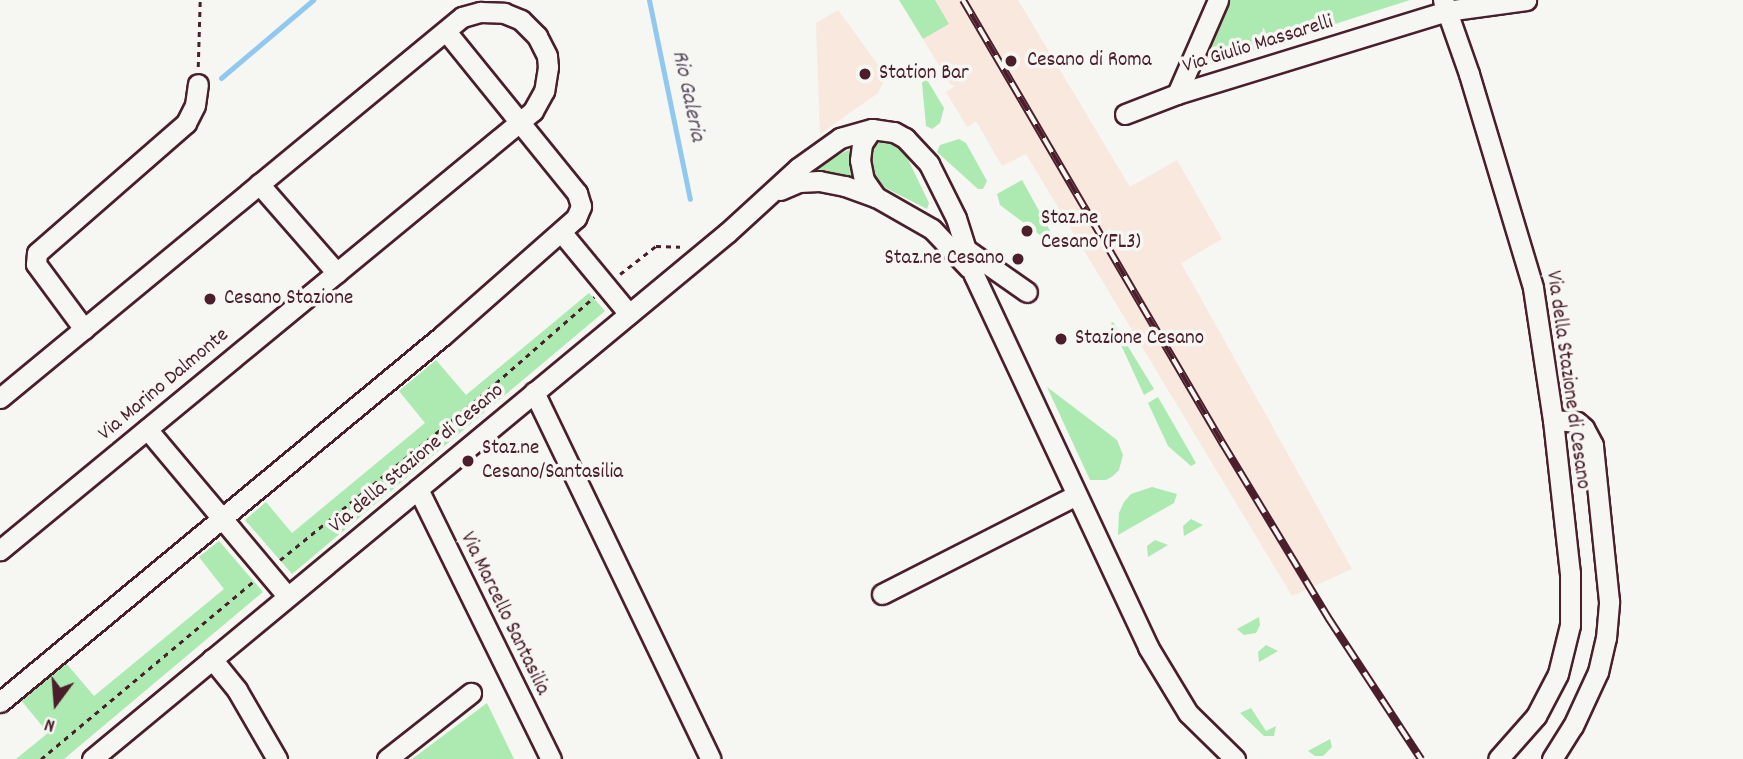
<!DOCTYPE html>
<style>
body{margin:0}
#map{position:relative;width:1743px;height:759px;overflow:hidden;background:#f6f6f2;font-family:Dekko,sans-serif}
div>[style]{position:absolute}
.built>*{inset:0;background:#f8e8de}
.green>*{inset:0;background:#aceab1}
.stream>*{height:5px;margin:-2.5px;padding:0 2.5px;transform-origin:2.5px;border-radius:2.5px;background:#90c8ef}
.path>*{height:2.5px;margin-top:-1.25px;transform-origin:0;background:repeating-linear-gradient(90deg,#4a1f2b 0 5px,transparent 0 10px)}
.roads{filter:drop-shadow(2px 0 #4a1f2b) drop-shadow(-2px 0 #4a1f2b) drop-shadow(0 2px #4a1f2b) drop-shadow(0 -2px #4a1f2b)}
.minor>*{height:19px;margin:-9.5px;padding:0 9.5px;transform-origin:9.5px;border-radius:9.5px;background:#f6f6f2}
.rail>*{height:8px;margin-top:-4px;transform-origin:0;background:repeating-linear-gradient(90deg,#f6f6f2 0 16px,#4a1f2b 0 32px);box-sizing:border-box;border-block:2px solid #4a1f2b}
.dots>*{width:19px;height:19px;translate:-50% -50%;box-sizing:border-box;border:4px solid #f6f6f2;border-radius:50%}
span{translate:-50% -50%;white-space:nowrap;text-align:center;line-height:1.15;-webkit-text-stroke:7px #f6f6f2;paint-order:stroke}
.street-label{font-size:21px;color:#4a1f2b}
.poi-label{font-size:21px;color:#4a1f2b}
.left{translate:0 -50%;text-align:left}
.right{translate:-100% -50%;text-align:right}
.water-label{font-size:23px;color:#5f5266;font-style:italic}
.north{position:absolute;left:21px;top:668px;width:70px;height:70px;-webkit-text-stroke:5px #f6f6f2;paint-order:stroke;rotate:196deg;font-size:19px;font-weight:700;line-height:28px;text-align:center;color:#4a1f2b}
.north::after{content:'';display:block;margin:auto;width:24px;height:32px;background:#4a1f2b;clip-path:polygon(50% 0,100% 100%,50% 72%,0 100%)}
</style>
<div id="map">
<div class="built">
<i style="clip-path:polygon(935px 0,1018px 0,1130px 187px,1177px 160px,1222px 239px,1181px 263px,1352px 569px,1292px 596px,1026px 154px,1002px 166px,976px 121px,967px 127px,946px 92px,955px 86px,950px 84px,923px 39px,949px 24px)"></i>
<i style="clip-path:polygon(838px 10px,881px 69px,883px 83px,878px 93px,820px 134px,816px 23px)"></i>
</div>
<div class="green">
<i style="clip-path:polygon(899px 0,935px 0,949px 24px,923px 39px)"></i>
<i style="clip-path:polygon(1225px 0,1410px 0,1204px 66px,1200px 58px)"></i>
<i style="clip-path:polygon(926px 78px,944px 108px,940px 123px,932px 129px,926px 126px,922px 83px)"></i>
<i style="clip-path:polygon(959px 139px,966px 143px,987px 181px,983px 189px,978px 189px,937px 152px,940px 145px)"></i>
<i style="clip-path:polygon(886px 140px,897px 143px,904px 151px,929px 203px,927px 209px,874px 182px,866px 154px,874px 144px)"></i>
<i style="clip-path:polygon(854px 147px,858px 183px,798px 176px)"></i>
<i style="clip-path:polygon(1022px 180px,1060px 249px,1060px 250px,1000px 205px,997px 194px)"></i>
<i style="clip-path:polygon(589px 293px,605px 311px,292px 574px,245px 520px,266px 502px,292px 533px,425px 423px,399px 391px,436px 360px,466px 395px)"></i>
<i style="clip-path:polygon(1113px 322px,1154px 389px,1144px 395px,1111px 323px)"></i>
<i style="clip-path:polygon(1047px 387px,1117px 440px,1123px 455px,1119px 470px,1113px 476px,1106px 480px,1090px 480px)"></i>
<i style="clip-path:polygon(1158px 397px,1196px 463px,1191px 466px,1168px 446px,1148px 403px)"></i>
<i style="clip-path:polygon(1152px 487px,1177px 494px,1174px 503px,1118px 535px,1119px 513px,1124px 502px,1131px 494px)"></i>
<i style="clip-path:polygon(1191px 519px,1203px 525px,1184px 536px,1183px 526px)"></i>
<i style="clip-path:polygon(1155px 540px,1168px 545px,1148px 557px,1147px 546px)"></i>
<i style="clip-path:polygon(219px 541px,263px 592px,64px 759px,16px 759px,48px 733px,20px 699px,65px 662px,94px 696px,224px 589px,199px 557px)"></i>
<i style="clip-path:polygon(1259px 617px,1260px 625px,1256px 633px,1244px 635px,1237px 629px)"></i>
<i style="clip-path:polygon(1266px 645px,1278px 651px,1259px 662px,1258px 652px)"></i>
<i style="clip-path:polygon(487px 703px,514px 759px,412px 759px)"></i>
<i style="clip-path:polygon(1251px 708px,1266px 731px,1276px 726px,1274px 736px,1264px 736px,1240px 713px)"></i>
<i style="clip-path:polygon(1330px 739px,1332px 747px,1323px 756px,1315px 756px,1308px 751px)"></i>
</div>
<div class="stream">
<i style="left:649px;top:0;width:203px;rotate:78.4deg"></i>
<i style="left:221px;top:78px;width:121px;rotate:-40.3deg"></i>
</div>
<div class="path">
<i style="left:198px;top:67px;width:67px;rotate:-88.3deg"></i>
<i style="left:620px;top:274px;width:46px;rotate:-37.9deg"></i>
<i style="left:656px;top:246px;width:24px;rotate:2deg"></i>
<i style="left:280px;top:560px;width:249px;rotate:-39.1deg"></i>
<i style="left:473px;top:403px;width:161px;rotate:-41.2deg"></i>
<i style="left:41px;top:759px;width:276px;rotate:-39.9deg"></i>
</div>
<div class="roads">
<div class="minor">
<i style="left:1443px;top:0;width:78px;rotate:70.6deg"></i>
<i style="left:1469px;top:74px;width:223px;rotate:73.3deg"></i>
<i style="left:1533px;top:288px;width:134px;rotate:81.4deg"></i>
<i style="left:1553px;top:420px;width:154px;rotate:83.7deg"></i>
<i style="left:1570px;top:573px;width:52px;rotate:90deg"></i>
<i style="left:1570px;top:625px;width:50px;rotate:103.8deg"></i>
<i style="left:1558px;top:674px;width:47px;rotate:117.6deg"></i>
<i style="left:1536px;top:716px;width:57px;rotate:131.5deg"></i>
<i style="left:1177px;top:94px;width:103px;rotate:-66.4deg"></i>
<i style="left:1125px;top:114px;width:56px;rotate:-21deg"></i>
<i style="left:1177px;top:94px;width:282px;rotate:-17.1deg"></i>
<i style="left:1446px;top:11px;width:81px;rotate:-7.8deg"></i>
<i style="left:872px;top:129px;width:18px;rotate:124deg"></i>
<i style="left:862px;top:144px;width:16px;rotate:97deg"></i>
<i style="left:860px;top:160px;width:20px;rotate:79deg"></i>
<i style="left:864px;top:180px;width:21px;rotate:55deg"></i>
<i style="left:259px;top:184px;width:118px;rotate:48.8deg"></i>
<i style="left:780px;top:190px;width:21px;rotate:-23deg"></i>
<i style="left:799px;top:182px;width:20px;rotate:-3deg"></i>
<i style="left:819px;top:181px;width:26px;rotate:11deg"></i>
<i style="left:845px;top:186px;width:33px;rotate:20deg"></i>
<i style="left:876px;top:197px;width:64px;rotate:29.7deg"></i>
<i style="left:932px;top:229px;width:54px;rotate:46.5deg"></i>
<i style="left:562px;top:233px;width:105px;rotate:50.4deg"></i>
<i style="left:967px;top:250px;width:73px;rotate:35deg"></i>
<i style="left:84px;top:329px;width:81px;rotate:-126.4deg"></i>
<i style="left:36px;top:264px;width:11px;rotate:-85deg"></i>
<i style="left:37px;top:253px;width:198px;rotate:-41.1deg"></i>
<i style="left:186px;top:123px;width:20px;rotate:-63deg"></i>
<i style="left:195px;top:105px;width:21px;rotate:-82deg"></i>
<i style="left:534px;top:392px;width:407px;rotate:64.3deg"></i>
<i style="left:0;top:398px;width:599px;rotate:-39.51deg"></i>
<i style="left:462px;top:17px;width:19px;rotate:-16deg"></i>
<i style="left:480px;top:12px;width:24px;rotate:2deg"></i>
<i style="left:504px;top:13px;width:18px;rotate:22deg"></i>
<i style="left:521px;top:20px;width:23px;rotate:45deg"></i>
<i style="left:537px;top:36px;width:22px;rotate:63deg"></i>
<i style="left:547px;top:56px;width:11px;rotate:85deg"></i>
<i style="left:548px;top:67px;width:24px;rotate:99deg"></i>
<i style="left:544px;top:91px;width:23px;rotate:119deg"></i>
<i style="left:533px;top:111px;width:691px;rotate:140.52deg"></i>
<i style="left:147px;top:429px;width:218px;rotate:50deg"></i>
<i style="left:418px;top:489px;width:301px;rotate:63.8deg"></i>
<i style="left:882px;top:594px;width:218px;rotate:-27deg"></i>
<i style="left:212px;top:659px;width:40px;rotate:51deg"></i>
<i style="left:237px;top:690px;width:80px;rotate:59.9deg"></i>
<i style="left:0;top:702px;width:574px;rotate:-39.63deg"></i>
<i style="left:442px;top:336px;width:179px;rotate:-41.4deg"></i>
<i style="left:576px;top:218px;width:13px;rotate:-67deg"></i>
<i style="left:581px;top:206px;width:14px;rotate:-107deg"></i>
<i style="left:577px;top:193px;width:208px;rotate:-129deg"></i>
<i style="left:92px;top:759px;width:825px;rotate:-39.64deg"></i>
<i style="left:727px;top:233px;width:96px;rotate:-42.5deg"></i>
<i style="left:798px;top:168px;width:52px;rotate:-35.5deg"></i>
<i style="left:840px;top:138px;width:33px;rotate:-16deg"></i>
<i style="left:872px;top:129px;width:22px;rotate:8deg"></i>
<i style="left:894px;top:132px;width:13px;rotate:29deg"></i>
<i style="left:905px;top:138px;width:35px;rotate:47deg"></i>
<i style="left:929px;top:164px;width:60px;rotate:63.4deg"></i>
<i style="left:956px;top:218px;width:60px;rotate:72.5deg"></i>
<i style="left:974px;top:275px;width:411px;rotate:64.9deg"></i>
<i style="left:1148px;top:647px;width:77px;rotate:58.8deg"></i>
<i style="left:1188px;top:713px;width:66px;rotate:44.4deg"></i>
<i style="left:387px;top:759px;width:107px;rotate:-38.2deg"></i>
<i style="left:1552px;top:759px;width:39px;rotate:-58deg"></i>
<i style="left:1573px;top:726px;width:60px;rotate:-65.2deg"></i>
<i style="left:1598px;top:672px;width:35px;rotate:-77deg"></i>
<i style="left:1606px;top:638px;width:37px;rotate:-85deg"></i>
<i style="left:1609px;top:601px;width:157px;rotate:-95.9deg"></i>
<i style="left:1593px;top:445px;width:19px;rotate:-118deg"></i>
<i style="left:1584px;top:428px;width:9px;rotate:-139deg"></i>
<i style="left:1577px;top:422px;width:24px;rotate:-175deg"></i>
</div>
</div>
<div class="rail">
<i style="left:963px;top:0;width:515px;rotate:59.65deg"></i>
<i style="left:1223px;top:444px;width:205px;rotate:58.8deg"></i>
<i style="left:1329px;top:619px;width:168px;rotate:56.7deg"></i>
</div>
<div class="dots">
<i style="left:1011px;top:61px;background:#4a1f2b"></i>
<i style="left:865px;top:74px;background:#4a1f2b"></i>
<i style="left:1027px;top:231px;background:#4a1f2b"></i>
<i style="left:1018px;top:259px;background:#4a1f2b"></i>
<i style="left:210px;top:299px;background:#4a1f2b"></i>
<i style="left:1061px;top:339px;background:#4a1f2b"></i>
<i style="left:468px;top:461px;background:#4a1f2b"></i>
</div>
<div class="street-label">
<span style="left:1258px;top:45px;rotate:-17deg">Via Giulio Massarelli</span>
<span style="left:1567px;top:380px;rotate:82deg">Via della Stazione di Cesano</span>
<span style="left:164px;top:385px;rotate:-40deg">Via Marino Dalmonte</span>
<span style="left:417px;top:459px;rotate:-40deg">Via della Stazione di Cesano</span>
<span style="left:504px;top:614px;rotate:64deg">Via Marcello Santasilia</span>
</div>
<div class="poi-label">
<span class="left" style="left:1027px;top:61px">Cesano di Roma</span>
<span class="left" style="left:879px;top:74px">Station Bar</span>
<span class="left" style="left:1041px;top:231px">Staz.ne<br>Cesano (FL3)</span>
<span class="right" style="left:1004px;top:259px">Staz.ne Cesano</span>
<span class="left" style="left:224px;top:299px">Cesano Stazione</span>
<span class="left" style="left:1075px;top:339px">Stazione Cesano</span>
<span class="left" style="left:482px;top:461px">Staz.ne<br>Cesano/Santasilia</span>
</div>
<div class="water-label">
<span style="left:687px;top:96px;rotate:78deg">Rio Galeria</span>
</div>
<div class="north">N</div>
</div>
